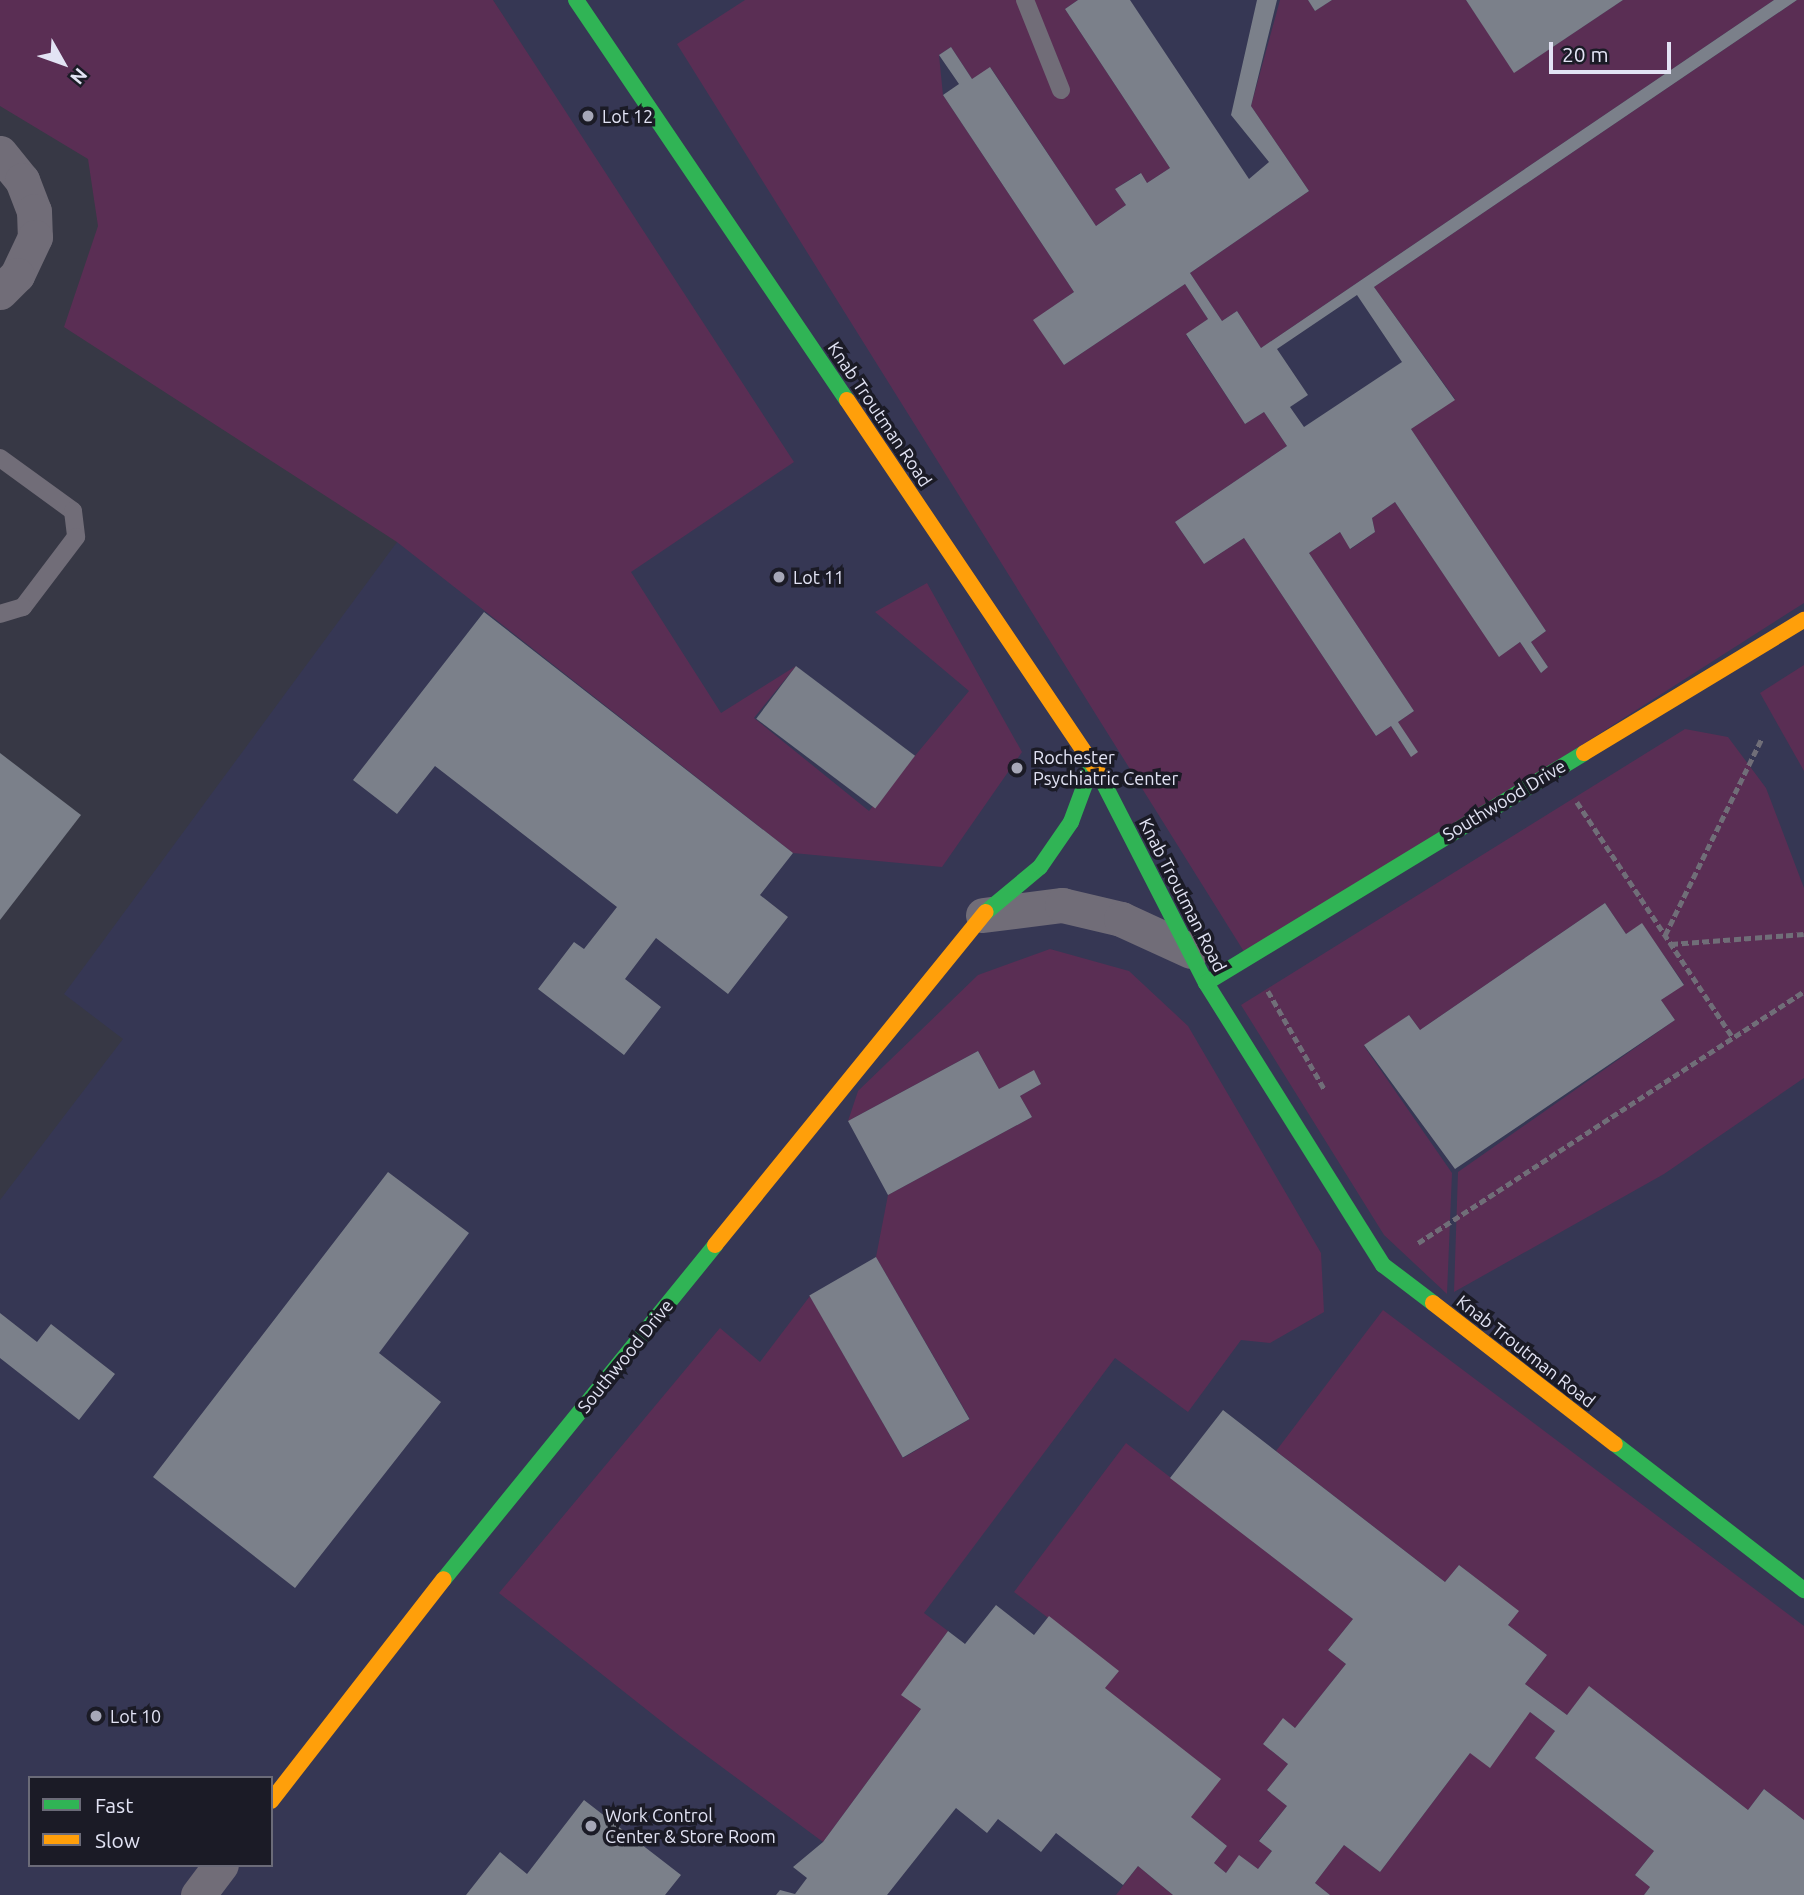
<!DOCTYPE html>
<style>
body{margin:0}
#map{position:relative;width:1804px;height:1895px;overflow:hidden;background:#373845;font-family:Ubuntu,sans-serif}
div>[style]{position:absolute}
.built>*{inset:0;background:#363754}
.green>*{inset:0;background:#5a2e54}
.building>*{inset:0;background:#7b808a;transform-origin:0 0}
.path>*{height:4.5px;margin-top:-2.25px;transform-origin:0;background:repeating-linear-gradient(90deg,#706e78 0 7px,transparent 0 10.5px)}
.lane>*{height:18px;margin:-9px;padding:0 9px;transform-origin:9px;border-radius:9px;background:#716d78}
.street>*{height:35px;margin:-17.5px;padding:0 17.5px;transform-origin:17.5px;border-radius:17.5px;background:#716d78}
.fast>*{height:16px;margin:-8px;padding:0 8px;transform-origin:8px;border-radius:8px;background:#30b455}
.slow>*{height:16px;margin:-8px;padding:0 8px;transform-origin:8px;border-radius:8px;background:#ff9f0a}
.dots>*{width:19px;height:19px;translate:-50% -50%;box-sizing:border-box;border:4px solid #1b1b26;border-radius:50%}
span{translate:-50% -50%;white-space:nowrap;text-align:center;line-height:1.15;-webkit-text-stroke:7px #1b1b26;paint-order:stroke}
.poi-label{font-size:18px;color:#e2e3f4}
.left{translate:0 -50%;text-align:left}
.street-label{font-size:18px;color:#e2e3f4}
.legend{position:absolute;left:28px;top:1776px;width:245px;height:91px;box-sizing:border-box;background:#1b1b26;border:2px solid #6b6b78;margin:0;padding:9px 12px;list-style:none;font-size:21px;color:#e2e3f4}
.legend li{display:flex;align-items:center;gap:14px;height:35px}
.legend b{width:35px;border:2px solid #6b6b78}
.north{position:absolute;left:28px;top:28px;width:70px;height:70px;-webkit-text-stroke:5px #1b1b26;paint-order:stroke;rotate:130deg;font-size:19px;font-weight:700;line-height:28px;text-align:center;color:#e2e3f4}
.north::after{content:'';display:block;margin:auto;width:24px;height:32px;background:#e2e3f4;clip-path:polygon(50% 0,100% 100%,50% 72%,0 100%)}
.scale{position:absolute;left:1549px;top:42px;width:122px;height:32px;box-sizing:border-box;border:4px solid #e2e3f4;border-top:0;padding-left:9px;font-size:21px;line-height:24px;white-space:nowrap;color:#e2e3f4;-webkit-text-stroke:5px #1b1b26;paint-order:stroke}
</style>
<div id="map">
<div class="built">
<i style="clip-path:polygon(evenodd,493px 0,1804px 0,1804px 1895px,0 1895px,0 1200px,123px 1039px,64px 994px,397px 542px,643px 233px,493px 0,30px 1778px,271px 1778px,271px 1865px,30px 1865px,30px 1778px)"></i>
</div>
<div class="green">
<i style="clip-path:polygon(0 0,493px 0,794px 462px,631px 572px,721px 713px,796px 666px,754px 718px,869px 811px,969px 691px,875px 612px,927px 583px,1022px 752px,942px 867px,793px 853px,397px 542px,64px 327px,98px 226px,88px 159px,0 106px)"></i>
<i style="clip-path:polygon(745px 0,1078px 0,1065px 9px,1170px 168px,1147px 183px,1140px 173px,1115px 189px,1126px 205px,1096px 226px,991px 68px,972px 79px,951px 47px,939px 55px,943px 95px,1074px 292px,1034px 320px,1064px 365px,1185px 284px,1208px 319px,1186px 335px,1245px 424px,1264px 412px,1287px 446px,1175px 522px,1204px 564px,1244px 538px,1376px 736px,1391px 726px,1411px 757px,1398px 722px,1414px 711px,1309px 553px,1340px 532px,1351px 549px,1375px 532px,1372px 518px,1395px 502px,1499px 656px,1520px 642px,1541px 673px,1548px 667px,1531px 642px,1546px 631px,1411px 429px,1455px 399px,1374px 287px,1797px 0,1804px 0,1804px 603px,1248px 958px,677px 44px)"></i>
<i style="clip-path:polygon(1280px 0,1308px 0,1315px 11px,1332px 0,1466px 0,1515px 72px,1623px 0,1774px 0,1261px 348px,1237px 311px,1222px 321px,1190px 273px,1309px 191px,1251px 106px)"></i>
<i style="clip-path:polygon(1804px 665px,1804px 771px,1760px 693px)"></i>
<i style="clip-path:polygon(1685px 729px,1728px 737px,1766px 788px,1804px 888px,1804px 1078px,1664px 1174px,1454px 1292px,1458px 1172px,1675px 1020px,1661px 1000px,1684px 984px,1642px 924px,1626px 934px,1605px 903px,1420px 1030px,1409px 1015px,1364px 1046px,1452px 1173px,1447px 1294px,1384px 1235px,1241px 1005px)"></i>
<i style="clip-path:polygon(1050px 949px,1129px 971px,1188px 1026px,1321px 1253px,1324px 1312px,1270px 1343px,1241px 1340px,1188px 1412px,1115px 1358px,924px 1613px,948px 1631px,902px 1695px,921px 1709px,823px 1842px,680px 1736px,499px 1593px,720px 1328px,760px 1362px,810px 1296px,903px 1458px,970px 1419px,876px 1257px,888px 1195px,1032px 1117px,1020px 1096px,1041px 1084px,1034px 1071px,999px 1089px,978px 1051px,848px 1121px,858px 1091px,978px 975px)"></i>
<i style="clip-path:polygon(1383px 1310px,1804px 1626px,1804px 1820px,1764px 1789px,1748px 1810px,1590px 1687px,1567px 1715px,1525px 1684px,1547px 1655px,1508px 1625px,1518px 1611px,1459px 1565px,1445px 1582px,1276px 1451px)"></i>
<i style="clip-path:polygon(1126px 1443px,1353px 1619px,1328px 1650px,1346px 1664px,1295px 1728px,1283px 1719px,1263px 1744px,1288px 1764px,1267px 1790px,1287px 1806px,1259px 1840px,1272px 1851px,1258px 1869px,1239px 1856px,1226px 1873px,1214px 1863px,1227px 1846px,1191px 1817px,1105px 1688px,1118px 1671px,1014px 1592px)"></i>
<i style="clip-path:polygon(1530px 1712px,1555px 1731px,1535px 1758px,1654px 1851px,1635px 1875px,1650px 1887px,1644px 1895px,1330px 1895px,1315px 1883px,1344px 1845px,1380px 1872px,1470px 1753px)"></i>
<i style="clip-path:polygon(1138px 1866px,1173px 1895px,1116px 1895px)"></i>
</div>
<div class="building">
<i style="clip-path:polygon(evenodd,1078px 0,1130px 0,1249px 179px,1269px 162px,1231px 115px,1257px 0,1277px 0,1251px 106px,1309px 191px,1190px 273px,1222px 321px,1237px 311px,1261px 348px,1774px 0,1797px 0,1374px 287px,1455px 400px,1411px 429px,1546px 631px,1531px 642px,1548px 667px,1541px 673px,1520px 642px,1499px 657px,1395px 502px,1372px 518px,1375px 532px,1350px 549px,1340px 532px,1309px 553px,1414px 711px,1398px 722px,1418px 752px,1411px 757px,1391px 726px,1376px 736px,1244px 538px,1204px 564px,1175px 522px,1287px 446px,1264px 412px,1245px 424px,1186px 334px,1208px 319px,1185px 284px,1064px 365px,1033px 320px,1074px 292px,943px 95px,959px 84px,939px 55px,951px 47px,972px 79px,990px 67px,1096px 226px,1126px 205px,1115px 189px,1141px 173px,1147px 183px,1170px 168px,1065px 9px,1078px 0,1357px 295px,1402px 362px,1304px 427px,1290px 407px,1308px 395px,1277px 349px,1357px 295px)"></i>
<i style="clip-path:polygon(1308px 0,1332px 0,1315px 11px)"></i>
<i style="clip-path:polygon(1466px 0,1623px 0,1514px 73px)"></i>
<i style="clip-path:polygon(484px 612px,793px 853px,760px 895px,788px 917px,728px 994px,656px 938px,625px 979px,661px 1007px,624px 1055px,538px 989px,574px 942px,584px 949px,617px 907px,435px 766px,397px 814px,353px 780px)"></i>
<i style="left:796px;top:666px;width:149px;height:66px;rotate:37deg"></i>
<i style="clip-path:polygon(0 753px,81px 815px,0 920px)"></i>
<i style="clip-path:polygon(1605px 903px,1626px 934px,1642px 923px,1684px 985px,1661px 1000px,1675px 1020px,1455px 1169px,1364px 1045px,1409px 1015px,1420px 1030px)"></i>
<i style="clip-path:polygon(978px 1051px,999px 1089px,1034px 1070px,1041px 1084px,1020px 1096px,1032px 1117px,888px 1195px,848px 1121px)"></i>
<i style="clip-path:polygon(388px 1172px,469px 1233px,379px 1353px,441px 1402px,295px 1588px,153px 1477px)"></i>
<i style="left:876px;top:1257px;width:187px;height:77px;rotate:60deg"></i>
<i style="clip-path:polygon(0 1313px,37px 1342px,51px 1324px,115px 1374px,79px 1420px,0 1358px)"></i>
<i style="clip-path:polygon(1223px 1410px,1445px 1582px,1459px 1565px,1519px 1611px,1508px 1625px,1547px 1655px,1525px 1684px,1567px 1715px,1589px 1686px,1748px 1810px,1764px 1789px,1804px 1820px,1804px 1895px,1644px 1895px,1650px 1887px,1635px 1875px,1654px 1851px,1535px 1758px,1555px 1731px,1530px 1712px,1490px 1768px,1470px 1753px,1380px 1872px,1344px 1845px,1315px 1883px,1330px 1895px,1173px 1895px,1138px 1866px,1123px 1885px,1056px 1833px,1041px 1852px,998px 1819px,987px 1833px,956px 1808px,887px 1895px,776px 1895px,780px 1890px,795px 1894px,807px 1878px,793px 1867px,823px 1842px,921px 1709px,901px 1695px,948px 1631px,965px 1644px,996px 1605px,1034px 1635px,1049px 1616px,1119px 1671px,1105px 1688px,1221px 1779px,1191px 1817px,1227px 1846px,1214px 1863px,1226px 1873px,1239px 1855px,1258px 1869px,1272px 1851px,1259px 1841px,1287px 1806px,1267px 1790px,1288px 1764px,1263px 1744px,1283px 1718px,1295px 1728px,1346px 1664px,1328px 1650px,1353px 1619px,1170px 1478px)"></i>
<i style="clip-path:polygon(584px 1800px,681px 1875px,665px 1895px,466px 1895px,500px 1852px,527px 1874px)"></i>
</div>
<div class="path">
<i style="left:1577px;top:802px;width:283px;rotate:56.5deg"></i>
<i style="left:1665px;top:935px;width:220px;rotate:-63.8deg"></i>
<i style="left:1671px;top:944px;width:133px;rotate:-4.3deg"></i>
<i style="left:1268px;top:991px;width:114px;rotate:60.1deg"></i>
<i style="left:1418px;top:1243px;width:461px;rotate:-33.1deg"></i>
</div>
<div class="lane">
<i style="left:1025px;top:0;width:97px;rotate:68.2deg"></i>
<i style="left:0;top:458px;width:90px;rotate:36deg"></i>
<i style="left:73px;top:511px;width:26px;rotate:83deg"></i>
<i style="left:76px;top:537px;width:88px;rotate:127.1deg"></i>
<i style="left:23px;top:607px;width:24px;rotate:163deg"></i>
</div>
<div class="street">
<i style="left:0;top:153px;width:35px;rotate:51deg"></i>
<i style="left:22px;top:180px;width:33px;rotate:69deg"></i>
<i style="left:34px;top:211px;width:26px;rotate:88deg"></i>
<i style="left:35px;top:237px;width:42px;rotate:115.3deg"></i>
<i style="left:17px;top:275px;width:24px;rotate:135deg"></i>
<i style="left:983px;top:915px;width:80px;rotate:-7.2deg"></i>
<i style="left:1062px;top:905px;width:61px;rotate:13.3deg"></i>
<i style="left:1121px;top:919px;width:77px;rotate:24.6deg"></i>
<i style="left:198px;top:1895px;width:38px;rotate:-53deg"></i>
</div>
<div class="fast">
<i style="left:576px;top:0;width:483px;rotate:55.9deg"></i>
<i style="left:1099px;top:774px;width:235px;rotate:62.9deg"></i>
<i style="left:1206px;top:983px;width:333px;rotate:57.9deg"></i>
<i style="left:1383px;top:1265px;width:63px;rotate:37.2deg"></i>
<i style="left:986px;top:912px;width:70px;rotate:-39.8deg"></i>
<i style="left:1040px;top:867px;width:55px;rotate:-55.4deg"></i>
<i style="left:1071px;top:822px;width:63px;rotate:-69.6deg"></i>
<i style="left:1206px;top:983px;width:442px;rotate:-31.3deg"></i>
<i style="left:1615px;top:1444px;width:239px;rotate:37.7deg"></i>
<i style="left:444px;top:1579px;width:430px;rotate:-50.9deg"></i>
</div>
<div class="slow">
<i style="left:847px;top:400px;width:451px;rotate:56deg"></i>
<i style="left:1584px;top:753px;width:257px;rotate:-31.2deg"></i>
<i style="left:715px;top:1245px;width:429px;rotate:-50.9deg"></i>
<i style="left:1433px;top:1303px;width:230px;rotate:37.8deg"></i>
<i style="left:271px;top:1801px;width:281px;rotate:-52.1deg"></i>
</div>
<div class="dots">
<i style="left:588px;top:116px;background:#a6a7b7"></i>
<i style="left:779px;top:577px;background:#a6a7b7"></i>
<i style="left:1017px;top:768px;background:#a6a7b7"></i>
<i style="left:96px;top:1716px;background:#a6a7b7"></i>
<i style="left:591px;top:1826px;background:#a6a7b7"></i>
</div>
<div class="poi-label">
<span class="left" style="left:602px;top:116px">Lot 12</span>
<span class="left" style="left:793px;top:577px">Lot 11</span>
<span class="left" style="left:1033px;top:768px">Rochester<br>Psychiatric Center</span>
<span class="left" style="left:110px;top:1716px">Lot 10</span>
<span class="left" style="left:605px;top:1826px">Work Control<br>Center &amp; Store Room</span>
</div>
<div class="street-label">
<span style="left:880px;top:414px;rotate:56deg">Knab Troutman Road</span>
<span style="left:1504px;top:800px;rotate:-31deg">Southwood Drive</span>
<span style="left:1183px;top:895px;rotate:63deg">Knab Troutman Road</span>
<span style="left:1526px;top:1351px;rotate:38deg">Knab Troutman Road</span>
<span style="left:625px;top:1356px;rotate:-51deg">Southwood Drive</span>
</div>
<ul class="legend">
<li><b style="height:9px;background:#30b455"></b>Fast</li>
<li><b style="height:9px;background:#ff9f0a"></b>Slow</li>
</ul>
<div class="north">N</div>
<div class="scale">20 m</div>
</div>
